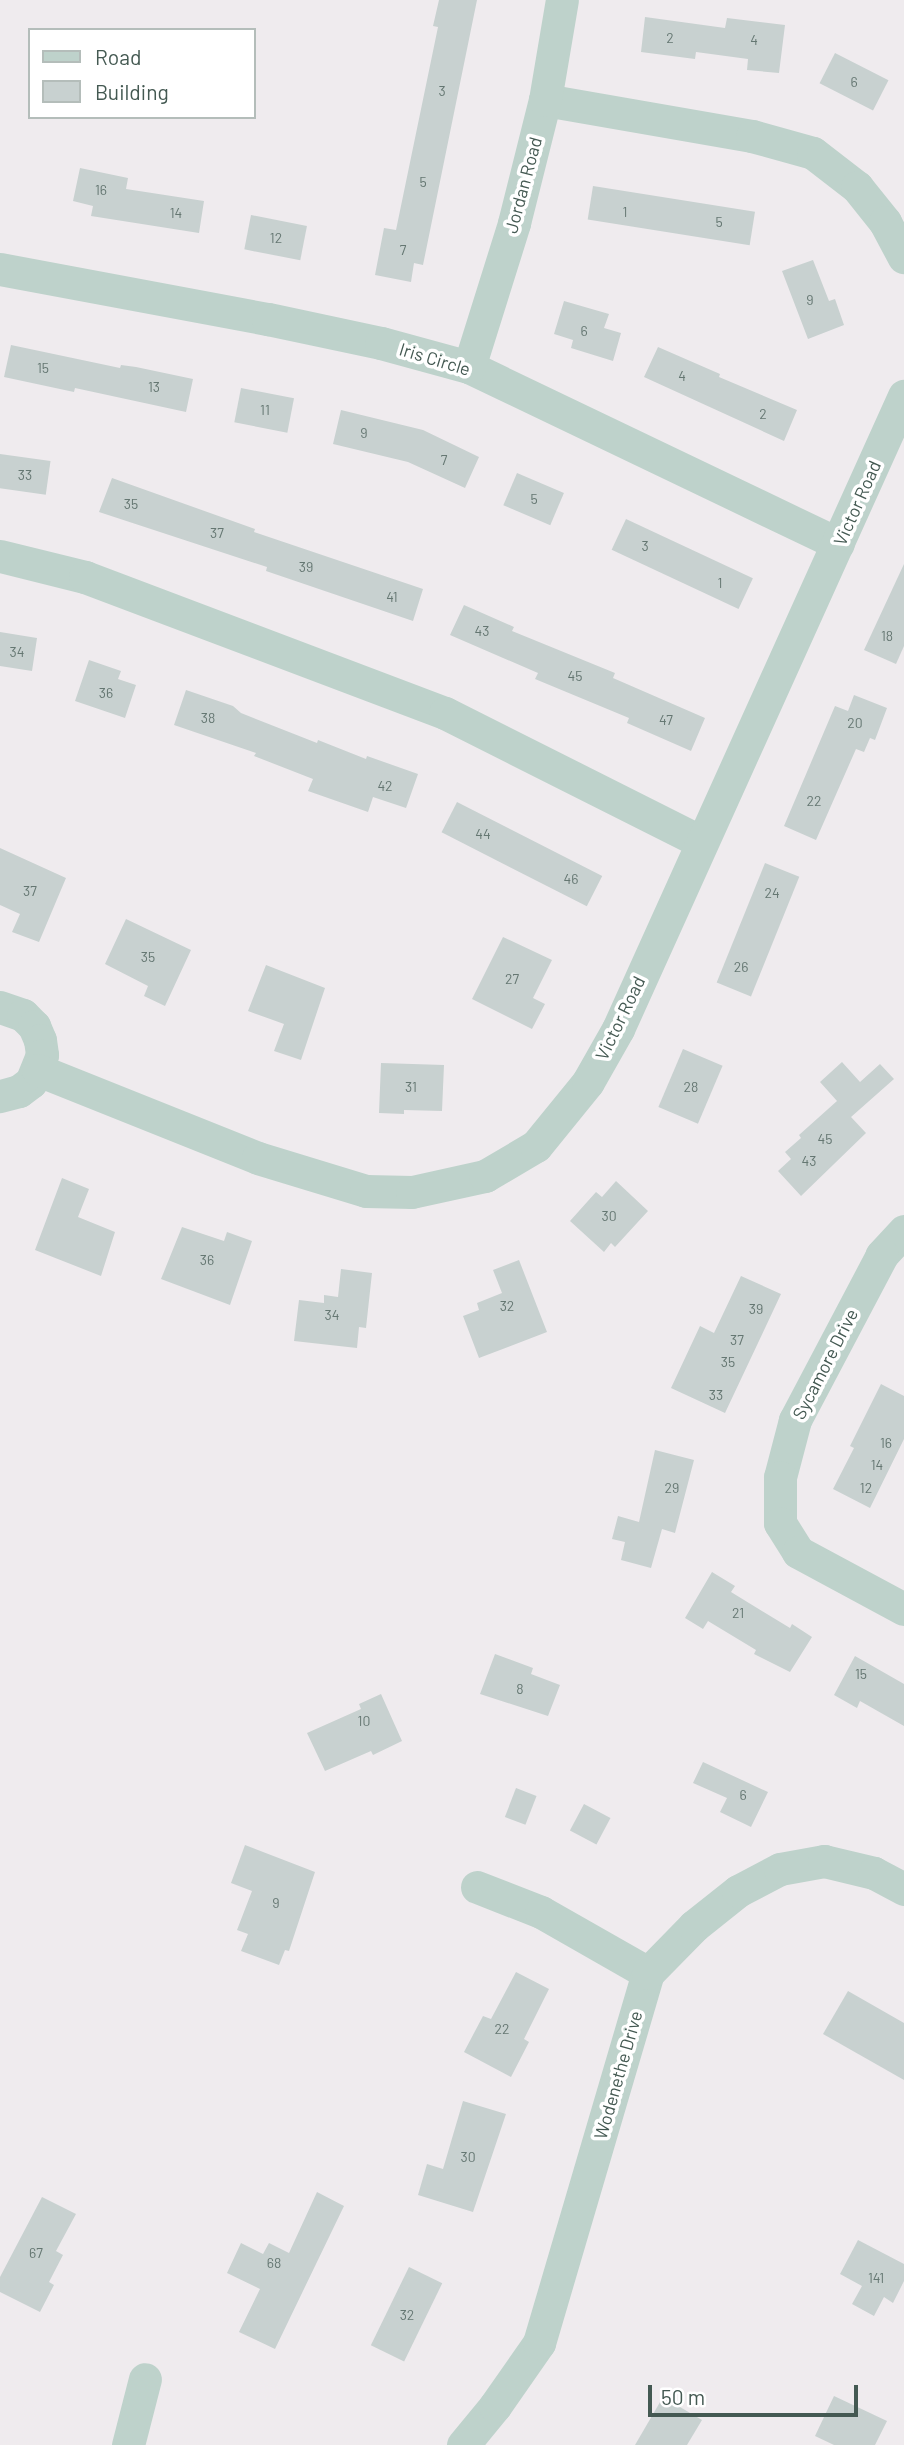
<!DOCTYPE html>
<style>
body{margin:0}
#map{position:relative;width:904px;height:2445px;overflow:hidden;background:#efebee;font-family:Barlow,sans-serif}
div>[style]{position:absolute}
.building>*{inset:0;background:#c8d1d0;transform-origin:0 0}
.minor>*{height:33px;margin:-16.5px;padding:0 16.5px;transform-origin:16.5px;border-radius:16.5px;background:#bed2cb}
span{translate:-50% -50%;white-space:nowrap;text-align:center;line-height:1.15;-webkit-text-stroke:7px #fff;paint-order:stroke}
.number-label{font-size:14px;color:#657772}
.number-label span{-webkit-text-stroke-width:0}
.street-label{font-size:18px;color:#445952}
.legend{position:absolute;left:28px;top:28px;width:228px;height:91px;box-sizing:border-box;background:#fff;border:2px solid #b4bdba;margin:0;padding:9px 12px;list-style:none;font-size:21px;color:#445952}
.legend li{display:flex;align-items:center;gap:14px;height:35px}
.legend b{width:35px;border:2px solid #b4bdba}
.scale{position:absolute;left:648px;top:2385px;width:210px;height:32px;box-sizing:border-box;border:4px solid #445952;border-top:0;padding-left:9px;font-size:21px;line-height:24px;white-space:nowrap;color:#445952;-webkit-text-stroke:5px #fff;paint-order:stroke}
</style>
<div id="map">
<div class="building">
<i style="clip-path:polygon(439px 0,477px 0,423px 265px,414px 263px,411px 282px,375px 275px,384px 228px,396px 230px,438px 27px,433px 26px)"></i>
<i style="clip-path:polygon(645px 17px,725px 28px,727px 18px,785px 25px,779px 73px,747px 70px,748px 59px,696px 52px,695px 59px,641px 52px)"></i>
<i style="left:835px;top:53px;width:60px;height:34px;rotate:27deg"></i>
<i style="clip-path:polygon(80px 168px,128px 178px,126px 189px,204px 201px,199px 233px,91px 216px,93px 206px,73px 201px)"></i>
<i style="left:593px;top:186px;width:164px;height:34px;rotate:9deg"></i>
<i style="left:251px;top:215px;width:57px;height:35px;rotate:11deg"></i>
<i style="clip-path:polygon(813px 260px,829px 301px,835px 299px,844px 325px,808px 339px,782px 271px)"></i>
<i style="clip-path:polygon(564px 301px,609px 314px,604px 328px,621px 333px,613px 361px,571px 348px,573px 340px,554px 334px)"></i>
<i style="clip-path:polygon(11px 345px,120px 368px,121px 365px,136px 367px,193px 379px,186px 412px,75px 388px,74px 392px,4px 377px)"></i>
<i style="clip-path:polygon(658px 347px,720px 374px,719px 377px,797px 410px,784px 441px,644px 377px)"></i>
<i style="left:241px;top:388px;width:54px;height:35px;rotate:11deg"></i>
<i style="clip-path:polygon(341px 410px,423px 430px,479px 457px,465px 488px,408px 462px,333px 444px)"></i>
<i style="left:0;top:454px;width:51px;height:34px;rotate:8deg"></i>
<i style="left:517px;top:473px;width:51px;height:35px;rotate:23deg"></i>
<i style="clip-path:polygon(112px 478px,255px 529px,254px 532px,423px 589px,413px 621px,266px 571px,267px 567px,99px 512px)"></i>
<i style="left:626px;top:519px;width:140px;height:34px;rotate:25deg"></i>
<i style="clip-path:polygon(904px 564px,904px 646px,896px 664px,864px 650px)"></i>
<i style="clip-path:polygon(464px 605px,514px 627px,512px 631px,615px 673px,613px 678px,705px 718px,691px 751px,627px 723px,629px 718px,535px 679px,538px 673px,450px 635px)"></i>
<i style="clip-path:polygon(0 632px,37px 638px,32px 671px,0 666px)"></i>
<i style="clip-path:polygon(89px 660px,121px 671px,118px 679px,136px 685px,125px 718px,75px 701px)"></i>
<i style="clip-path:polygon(186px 690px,233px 706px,241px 713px,317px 743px,318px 740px,366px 759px,367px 756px,418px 774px,406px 808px,373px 797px,368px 812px,308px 791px,313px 779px,254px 756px,256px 753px,174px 725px)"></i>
<i style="clip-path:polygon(854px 695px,887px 708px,875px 740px,870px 738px,864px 752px,856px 749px,816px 840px,784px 826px,835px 706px,848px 711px)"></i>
<i style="left:457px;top:802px;width:163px;height:34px;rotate:27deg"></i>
<i style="clip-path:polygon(0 848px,66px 878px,39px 942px,12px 932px,20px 914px,0 905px)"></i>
<i style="left:765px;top:863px;width:37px;height:129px;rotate:22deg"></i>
<i style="clip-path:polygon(126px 919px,191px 950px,165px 1006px,144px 996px,148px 986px,105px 964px)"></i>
<i style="clip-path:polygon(503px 937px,552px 960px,533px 998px,545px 1004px,532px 1029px,472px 999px)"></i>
<i style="clip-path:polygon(266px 965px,325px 988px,301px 1060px,274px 1051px,284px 1024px,248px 1011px)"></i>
<i style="left:683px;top:1049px;width:43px;height:63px;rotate:23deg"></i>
<i style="clip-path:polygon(842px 1062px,860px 1082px,880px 1064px,894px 1079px,851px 1117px,866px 1133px,801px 1196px,778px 1171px,791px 1159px,785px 1152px,801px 1138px,799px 1135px,837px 1101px,820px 1082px)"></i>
<i style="clip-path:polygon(381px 1063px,444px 1065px,442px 1111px,404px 1110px,404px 1114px,379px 1113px)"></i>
<i style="clip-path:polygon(62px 1178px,89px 1189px,78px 1217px,115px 1232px,101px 1276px,35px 1250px)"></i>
<i style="clip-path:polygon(616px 1181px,648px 1211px,615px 1247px,611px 1243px,604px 1252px,570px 1221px,596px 1192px,602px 1197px)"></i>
<i style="clip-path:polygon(182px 1227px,224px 1241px,227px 1232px,252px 1241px,230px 1305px,161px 1279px)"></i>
<i style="clip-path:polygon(519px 1260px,547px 1332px,479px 1358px,463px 1316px,479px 1310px,477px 1303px,502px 1293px,493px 1270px)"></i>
<i style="clip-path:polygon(341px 1269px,372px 1273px,366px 1328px,359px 1327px,357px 1348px,294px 1341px,299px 1300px,324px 1303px,324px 1295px,338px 1297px)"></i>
<i style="clip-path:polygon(741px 1276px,781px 1294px,725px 1413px,671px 1388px,700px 1326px,714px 1333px)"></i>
<i style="clip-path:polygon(881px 1384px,904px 1396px,904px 1439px,870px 1508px,833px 1489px,854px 1448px,850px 1446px)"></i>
<i style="clip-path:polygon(655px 1450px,694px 1460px,675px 1533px,662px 1529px,651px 1568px,621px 1560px,625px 1542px,612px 1539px,618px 1516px,639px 1522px)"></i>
<i style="clip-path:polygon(712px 1572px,735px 1586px,731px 1592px,790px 1628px,792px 1624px,812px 1637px,790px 1672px,754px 1654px,756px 1650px,708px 1621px,703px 1629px,685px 1618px)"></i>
<i style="clip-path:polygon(495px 1654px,533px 1668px,531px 1674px,560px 1685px,548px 1716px,480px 1694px)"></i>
<i style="clip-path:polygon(855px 1656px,904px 1684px,904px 1726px,860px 1701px,857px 1708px,834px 1695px)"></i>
<i style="clip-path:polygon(381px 1694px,402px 1741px,373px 1755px,371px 1751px,325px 1771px,307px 1733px,361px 1709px,359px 1704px)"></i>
<i style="clip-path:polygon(703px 1762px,768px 1792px,751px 1827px,720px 1812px,727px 1798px,693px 1783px)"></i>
<i style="left:516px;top:1788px;width:22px;height:31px;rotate:21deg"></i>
<i style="left:584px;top:1804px;width:30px;height:30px;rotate:28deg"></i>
<i style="clip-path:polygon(245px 1845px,315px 1872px,289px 1951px,285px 1950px,279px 1965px,241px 1951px,248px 1934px,237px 1930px,252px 1891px,231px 1883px)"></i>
<i style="clip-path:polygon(516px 1972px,549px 1989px,524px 2039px,529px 2042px,511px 2077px,464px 2052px,483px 2016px,491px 2019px)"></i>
<i style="clip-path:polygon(848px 1991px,904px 2023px,904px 2080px,823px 2034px)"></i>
<i style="clip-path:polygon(463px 2101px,506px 2114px,473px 2212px,418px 2195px,427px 2164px,443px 2169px)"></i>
<i style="clip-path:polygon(317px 2192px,344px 2206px,275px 2349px,239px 2332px,260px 2289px,227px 2273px,241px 2243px,263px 2254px,269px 2243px,289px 2253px)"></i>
<i style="clip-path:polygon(42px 2197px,76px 2214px,56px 2251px,63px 2255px,49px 2282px,54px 2285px,40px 2312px,0 2292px,0 2277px)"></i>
<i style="clip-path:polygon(858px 2240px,904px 2264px,904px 2281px,893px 2303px,884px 2297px,874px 2316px,852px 2304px,862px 2286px,840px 2274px)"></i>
<i style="left:409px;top:2267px;width:37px;height:87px;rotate:26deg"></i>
<i style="clip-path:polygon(834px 2396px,887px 2421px,875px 2445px,834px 2445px,815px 2436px)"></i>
<i style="clip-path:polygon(663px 2397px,702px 2420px,687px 2445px,635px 2445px)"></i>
</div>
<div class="minor">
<i style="left:545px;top:100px;width:210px;rotate:9.9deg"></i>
<i style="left:752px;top:136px;width:63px;rotate:15.6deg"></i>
<i style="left:813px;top:153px;width:56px;rotate:37.7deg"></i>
<i style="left:857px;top:187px;width:45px;rotate:51.3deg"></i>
<i style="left:885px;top:222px;width:40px;rotate:62deg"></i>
<i style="left:0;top:269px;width:273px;rotate:10.6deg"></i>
<i style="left:268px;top:319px;width:116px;rotate:12deg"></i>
<i style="left:381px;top:343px;width:91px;rotate:15.3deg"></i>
<i style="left:469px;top:367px;width:409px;rotate:25.6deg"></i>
<i style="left:469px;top:367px;width:151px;rotate:-72.6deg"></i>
<i style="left:514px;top:223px;width:127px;rotate:-75.9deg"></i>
<i style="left:545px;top:100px;width:101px;rotate:-80.4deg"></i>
<i style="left:0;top:556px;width:88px;rotate:13.9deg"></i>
<i style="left:85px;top:577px;width:385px;rotate:20.7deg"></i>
<i style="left:445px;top:713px;width:287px;rotate:26.7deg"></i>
<i style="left:0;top:1007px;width:24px;rotate:19deg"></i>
<i style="left:23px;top:1015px;width:16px;rotate:45deg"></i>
<i style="left:34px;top:1026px;width:15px;rotate:67deg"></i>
<i style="left:40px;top:1040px;width:15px;rotate:82deg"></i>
<i style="left:42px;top:1055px;width:29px;rotate:112deg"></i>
<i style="left:31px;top:1082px;width:15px;rotate:143deg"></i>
<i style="left:19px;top:1091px;width:20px;rotate:165deg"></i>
<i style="left:38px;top:1070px;width:237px;rotate:21.8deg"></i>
<i style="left:258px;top:1158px;width:113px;rotate:17deg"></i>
<i style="left:366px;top:1191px;width:46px;rotate:1.2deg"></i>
<i style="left:412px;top:1192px;width:75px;rotate:-12.4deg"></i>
<i style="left:485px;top:1176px;width:59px;rotate:-30.5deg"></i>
<i style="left:536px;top:1146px;width:82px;rotate:-50.9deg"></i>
<i style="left:588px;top:1082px;width:61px;rotate:-60.5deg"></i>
<i style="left:618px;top:1029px;width:695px;rotate:-65.69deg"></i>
<i style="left:904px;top:1231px;width:33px;rotate:133deg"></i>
<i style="left:882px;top:1255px;width:187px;rotate:117.8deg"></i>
<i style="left:795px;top:1420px;width:59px;rotate:104.7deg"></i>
<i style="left:780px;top:1477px;width:46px;rotate:90deg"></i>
<i style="left:780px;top:1523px;width:34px;rotate:58deg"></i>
<i style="left:798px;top:1552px;width:120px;rotate:28.3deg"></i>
<i style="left:477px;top:1887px;width:69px;rotate:21.3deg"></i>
<i style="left:541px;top:1912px;width:123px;rotate:29.7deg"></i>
<i style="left:128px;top:2445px;width:68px;rotate:-75.6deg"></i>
<i style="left:463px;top:2445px;width:50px;rotate:-50.6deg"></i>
<i style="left:495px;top:2406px;width:77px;rotate:-55.1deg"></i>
<i style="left:539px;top:2343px;width:386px;rotate:-73.6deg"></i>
<i style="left:648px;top:1973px;width:66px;rotate:-45.6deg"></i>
<i style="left:694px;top:1926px;width:56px;rotate:-38.5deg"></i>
<i style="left:738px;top:1891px;width:47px;rotate:-27.6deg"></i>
<i style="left:780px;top:1869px;width:45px;rotate:-10.3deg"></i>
<i style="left:824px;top:1861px;width:51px;rotate:13.5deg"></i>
<i style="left:874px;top:1873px;width:34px;rotate:28deg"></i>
</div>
<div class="number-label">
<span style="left:670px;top:38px">2</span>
<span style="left:754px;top:40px">4</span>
<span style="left:854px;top:82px">6</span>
<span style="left:442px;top:91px">3</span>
<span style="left:423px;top:182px">5</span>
<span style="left:101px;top:190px">16</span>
<span style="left:625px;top:212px">1</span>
<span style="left:176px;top:213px">14</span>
<span style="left:719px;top:222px">5</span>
<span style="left:276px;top:238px">12</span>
<span style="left:403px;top:250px">7</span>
<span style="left:810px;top:300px">9</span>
<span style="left:584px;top:331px">6</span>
<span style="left:43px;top:368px">15</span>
<span style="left:682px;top:376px">4</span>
<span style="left:154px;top:387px">13</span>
<span style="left:265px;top:410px">11</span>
<span style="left:763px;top:414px">2</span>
<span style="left:364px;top:433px">9</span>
<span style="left:444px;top:460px">7</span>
<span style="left:25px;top:475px">33</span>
<span style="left:534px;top:499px">5</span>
<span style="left:131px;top:504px">35</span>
<span style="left:217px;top:533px">37</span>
<span style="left:645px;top:546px">3</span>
<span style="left:306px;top:567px">39</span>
<span style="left:720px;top:583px">1</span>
<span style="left:392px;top:597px">41</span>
<span style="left:482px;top:631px">43</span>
<span style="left:887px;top:636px">18</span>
<span style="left:17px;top:652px">34</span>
<span style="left:575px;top:676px">45</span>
<span style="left:106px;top:693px">36</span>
<span style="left:208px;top:718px">38</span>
<span style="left:666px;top:720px">47</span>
<span style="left:855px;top:723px">20</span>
<span style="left:385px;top:786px">42</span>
<span style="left:814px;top:801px">22</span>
<span style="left:483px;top:834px">44</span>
<span style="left:571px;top:879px">46</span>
<span style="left:30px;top:891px">37</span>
<span style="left:772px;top:893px">24</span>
<span style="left:148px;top:957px">35</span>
<span style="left:741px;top:967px">26</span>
<span style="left:512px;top:979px">27</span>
<span style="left:411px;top:1087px">31</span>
<span style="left:691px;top:1087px">28</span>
<span style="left:825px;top:1139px">45</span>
<span style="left:809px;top:1161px">43</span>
<span style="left:609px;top:1216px">30</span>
<span style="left:207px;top:1260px">36</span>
<span style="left:507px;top:1306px">32</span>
<span style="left:756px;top:1309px">39</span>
<span style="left:332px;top:1315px">34</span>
<span style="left:737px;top:1340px">37</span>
<span style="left:728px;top:1362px">35</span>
<span style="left:716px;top:1395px">33</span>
<span style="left:886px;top:1443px">16</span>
<span style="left:877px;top:1465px">14</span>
<span style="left:672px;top:1488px">29</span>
<span style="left:866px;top:1488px">12</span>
<span style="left:738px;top:1613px">21</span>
<span style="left:861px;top:1674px">15</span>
<span style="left:520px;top:1689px">8</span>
<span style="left:364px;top:1721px">10</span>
<span style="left:743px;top:1795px">6</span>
<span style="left:276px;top:1903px">9</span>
<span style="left:502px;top:2029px">22</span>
<span style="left:468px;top:2157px">30</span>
<span style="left:36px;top:2253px">67</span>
<span style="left:274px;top:2263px">68</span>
<span style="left:876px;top:2278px">141</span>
<span style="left:407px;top:2315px">32</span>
</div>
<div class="street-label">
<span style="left:523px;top:185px;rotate:-75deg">Jordan Road</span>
<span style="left:435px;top:359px;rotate:17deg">Iris Circle</span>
<span style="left:857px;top:503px;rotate:-66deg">Victor Road</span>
<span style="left:620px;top:1018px;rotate:-64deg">Victor Road</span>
<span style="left:825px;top:1364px;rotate:-63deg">Sycamore Drive</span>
<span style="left:618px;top:2075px;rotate:-74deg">Wodenethe Drive</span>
</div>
<ul class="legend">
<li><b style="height:9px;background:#bed2cb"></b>Road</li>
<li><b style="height:19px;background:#c8d1d0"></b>Building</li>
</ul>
<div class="scale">50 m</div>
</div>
